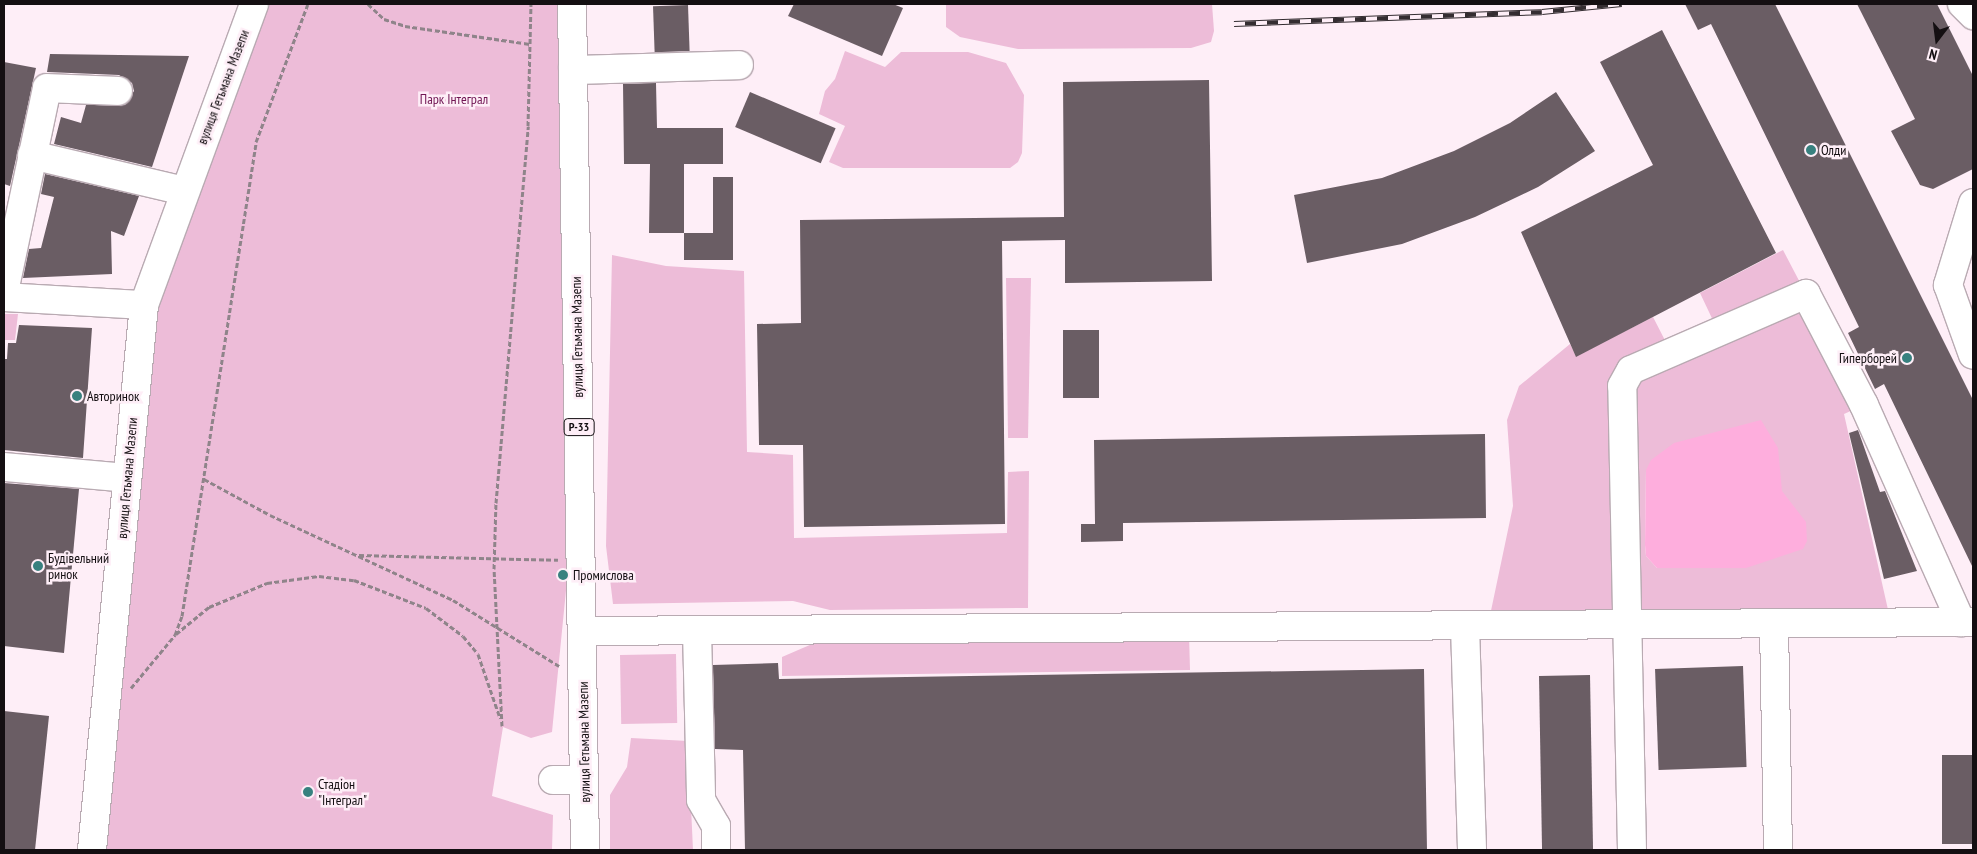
<!DOCTYPE html>
<meta charset="utf-8">
<style>
body{margin:0}
#map{position:relative;width:1977px;height:854px;overflow:hidden;background:#feeef7;font-family:"PT Sans Narrow",sans-serif}
div>[style]{position:absolute}
.green>*{inset:0;background:#edbcd8;transform-origin:0 0}
.water>*{inset:0;background:#feaedd}
.building>*{inset:0;background:#6a5d64;transform-origin:0 0}
.path>*{height:3px;margin-top:-1.5px;transform-origin:0;background:repeating-linear-gradient(90deg,#8f848a 0 5px,transparent 0 7.5px)}
.roads{filter:drop-shadow(1px 0 #b9aab2) drop-shadow(-1px 0 #b9aab2) drop-shadow(0 1px #b9aab2) drop-shadow(0 -1px #b9aab2)}
.minor>*{height:28px;margin:-14px;padding:0 14px;transform-origin:14px;border-radius:14px;background:#fff}
.major>*{height:28px;margin:-14px;padding:0 14px;transform-origin:14px;border-radius:14px;background:#fff}
.rail>*{height:5.5px;margin-top:-2.75px;transform-origin:0;background:repeating-linear-gradient(90deg,#feeef7 0 11px,#342d31 0 22px);box-sizing:border-box;border-block:1px solid #342d31}
.dots>*{width:14px;height:14px;translate:-50% -50%;box-sizing:border-box;border:2px solid #feeef7;border-radius:50%}
span{translate:-50% -50%;white-space:nowrap;text-align:center;line-height:1.15;-webkit-text-stroke:5px #feeef7;paint-order:stroke}
.shield-label span{padding:1px 4px;background:#feeef7;border:1px solid;border-radius:4px;-webkit-text-stroke-width:0}
.shield-label{font-size:12px;color:#140f12;font-weight:700}
.street-label{font-size:14px;color:#140f12}
.park-label{font-size:14px;color:#711654}
.poi-label{font-size:14px;color:#140f12}
.left{translate:0 -50%;text-align:left}
.right{translate:-100% -50%;text-align:right}
.frame{position:absolute;inset:0;border:5px solid #140f12;pointer-events:none}
.north{position:absolute;left:1912px;top:15px;width:50px;height:50px;-webkit-text-stroke:4px #feeef7;paint-order:stroke;rotate:195deg;font-size:14px;font-weight:700;line-height:20px;text-align:center;color:#140f12}
.north::after{content:'';display:block;margin:auto;width:18px;height:22px;background:#140f12;clip-path:polygon(50% 0,100% 100%,50% 72%,0 100%)}
</style>
<div id="map">
<div class="green">
<i style="clip-path:polygon(256px 4px,561px 4px,569px 560px,552px 732px,531px 738px,503px 727px,492px 796px,553px 815px,552px 850px,92px 850px,144px 305px)"></i>
<i style="clip-path:polygon(946px 4px,1212px 4px,1214px 31px,1211px 42px,1191px 48px,1018px 49px,960px 37px,946px 27px)"></i>
<i style="clip-path:polygon(845px 51px,885px 67px,901px 52px,968px 52px,1006px 63px,1024px 95px,1022px 153px,1018px 162px,1010px 168px,843px 168px,829px 162px,845px 126px,819px 114px,825px 91px,835px 79px)"></i>
<i style="clip-path:polygon(evenodd,1783px 250px,1864px 405px,1844px 414px,1891px 623px,1488px 625px,1513px 506px,1507px 420px,1519px 386px,1570px 344px,1576px 356px,1653px 317px,1671px 352px,1718px 331px,1700px 293px,1783px 250px,1646px 470px,1746px 568px,1657px 568px,1646px 556px,1645px 545px,1646px 470px)"></i>
<i style="clip-path:polygon(612px 255px,666px 266px,744px 271px,747px 452px,793px 455px,794px 538px,1007px 533px,1008px 472px,1029px 471px,1028px 608px,830px 610px,793px 601px,613px 604px,606px 546px)"></i>
<i style="clip-path:polygon(1006px 278px,1031px 278px,1028px 438px,1008px 438px)"></i>
<i style="clip-path:polygon(4px 314px,18px 314px,15px 340px,4px 340px)"></i>
<i style="clip-path:polygon(1189px 634px,1190px 670px,782px 676px,782px 657px,826px 638px)"></i>
<i style="left:676px;top:654px;width:69px;height:56px;rotate:89deg"></i>
<i style="clip-path:polygon(631px 738px,688px 741px,693px 850px,610px 850px,610px 795px,627px 767px)"></i>
</div>
<div class="water">
<i style="clip-path:polygon(1761px 420px,1778px 448px,1782px 491px,1806px 522px,1807px 541px,1803px 549px,1746px 568px,1657px 568px,1646px 556px,1645px 545px,1646px 470px,1651px 460px,1674px 443px)"></i>
</div>
<div class="building">
<i style="clip-path:polygon(794px 4px,893px 4px,903px 8px,882px 56px,788px 16px)"></i>
<i style="clip-path:polygon(1685px 4px,1775px 4px,1973px 400px,1973px 568px,1884px 384px,1875px 389px,1848px 333px,1859px 327px,1711px 24px,1698px 30px)"></i>
<i style="clip-path:polygon(1857px 4px,1937px 4px,1973px 76px,1973px 169px,1933px 189px,1920px 185px,1891px 131px,1915px 119px)"></i>
<i style="left:688px;top:5px;width:46px;height:35px;rotate:88deg"></i>
<i style="clip-path:polygon(1662px 30px,1776px 253px,1576px 357px,1521px 232px,1653px 165px,1600px 62px)"></i>
<i style="clip-path:polygon(50px 54px,189px 56px,152px 167px,54px 144px,61px 117px,81px 123px,86px 105px,125px 105px,134px 91px,132px 83px,119px 75px,47px 72px)"></i>
<i style="clip-path:polygon(4px 62px,36px 68px,10px 186px,4px 184px)"></i>
<i style="clip-path:polygon(1209px 80px,1212px 281px,1065px 283px,1065px 240px,1002px 241px,1005px 524px,804px 527px,803px 445px,759px 445px,757px 324px,801px 323px,800px 220px,1064px 217px,1063px 82px)"></i>
<i style="clip-path:polygon(656px 83px,657px 128px,723px 128px,723px 164px,684px 164px,684px 233px,649px 233px,650px 164px,624px 164px,623px 84px)"></i>
<i style="left:750px;top:92px;width:93px;height:38px;rotate:23deg"></i>
<i style="clip-path:polygon(1556px 92px,1595px 151px,1538px 187px,1475px 217px,1402px 244px,1307px 263px,1294px 195px,1382px 178px,1454px 151px,1510px 123px)"></i>
<i style="clip-path:polygon(45px 174px,139px 196px,124px 236px,111px 231px,112px 274px,23px 278px,29px 249px,41px 248px,54px 197px,41px 194px)"></i>
<i style="clip-path:polygon(713px 177px,733px 177px,733px 260px,684px 260px,684px 233px,713px 233px)"></i>
<i style="clip-path:polygon(19px 325px,92px 328px,83px 458px,4px 450px,4px 359px,7px 359px,8px 343px,16px 343px)"></i>
<i style="left:1063px;top:330px;width:36px;height:68px"></i>
<i style="clip-path:polygon(1858px 430px,1880px 492px,1885px 491px,1917px 571px,1884px 579px,1849px 433px)"></i>
<i style="clip-path:polygon(1485px 434px,1486px 518px,1123px 523px,1123px 541px,1081px 542px,1081px 524px,1095px 524px,1094px 440px)"></i>
<i style="clip-path:polygon(4px 483px,79px 489px,64px 653px,4px 646px)"></i>
<i style="clip-path:polygon(778px 663px,779px 679px,1424px 669px,1427px 850px,745px 850px,743px 750px,715px 749px,713px 665px)"></i>
<i style="left:1743px;top:666px;width:101px;height:88px;rotate:88deg"></i>
<i style="left:1590px;top:675px;width:175px;height:51px;rotate:89deg"></i>
<i style="clip-path:polygon(4px 711px,49px 716px,35px 850px,4px 850px)"></i>
<i style="left:1973px;top:755px;width:89px;height:31px;rotate:90deg"></i>
</div>
<div class="path">
<i style="left:368px;top:4px;width:22px;rotate:43deg"></i>
<i style="left:384px;top:19px;width:22px;rotate:18deg"></i>
<i style="left:405px;top:26px;width:126px;rotate:8.2deg"></i>
<i style="left:204px;top:479px;width:75px;rotate:28.6deg"></i>
<i style="left:270px;top:515px;width:202px;rotate:24.9deg"></i>
<i style="left:453px;top:600px;width:125px;rotate:31.9deg"></i>
<i style="left:359px;top:555px;width:199px;rotate:1.4deg"></i>
<i style="left:176px;top:634px;width:43px;rotate:-39.3deg"></i>
<i style="left:209px;top:607px;width:63px;rotate:-22.5deg"></i>
<i style="left:267px;top:583px;width:52px;rotate:-7.7deg"></i>
<i style="left:319px;top:576px;width:35px;rotate:7deg"></i>
<i style="left:354px;top:580px;width:77px;rotate:21.3deg"></i>
<i style="left:426px;top:608px;width:46px;rotate:37.1deg"></i>
<i style="left:463px;top:636px;width:23px;rotate:50deg"></i>
<i style="left:478px;top:654px;width:68px;rotate:71deg"></i>
<i style="left:131px;top:688px;width:69px;rotate:-50.3deg"></i>
<i style="left:175px;top:635px;width:20px;rotate:-70deg"></i>
<i style="left:182px;top:616px;width:480px;rotate:-81.1deg"></i>
<i style="left:256px;top:142px;width:147px;rotate:-69.4deg"></i>
<i style="left:502px;top:726px;width:157px;rotate:-92.9deg"></i>
<i style="left:494px;top:569px;width:66px;rotate:-88.3deg"></i>
<i style="left:496px;top:503px;width:378px;rotate:-85.1deg"></i>
<i style="left:528px;top:126px;width:122px;rotate:-88.6deg"></i>
</div>
<div class="roads">
<div class="minor">
<i style="left:1962px;top:4px;width:16px;rotate:45deg"></i>
<i style="left:573px;top:70px;width:166px;rotate:-1.7deg"></i>
<i style="left:32px;top:155px;width:156px;rotate:13.3deg"></i>
<i style="left:1973px;top:203px;width:86px;rotate:107deg"></i>
<i style="left:1948px;top:285px;width:74px;rotate:70.3deg"></i>
<i style="left:4px;top:292px;width:208px;rotate:-78.1deg"></i>
<i style="left:47px;top:88px;width:71px;rotate:2.4deg"></i>
<i style="left:4px;top:297px;width:140px;rotate:3.3deg"></i>
<i style="left:4px;top:467px;width:123px;rotate:5.1deg"></i>
<i style="left:1774px;top:623px;width:227px;rotate:89deg"></i>
<i style="left:1465px;top:626px;width:224px;rotate:88.2deg"></i>
<i style="left:582px;top:631px;width:1391px;rotate:-0.37deg"></i>
<i style="left:697px;top:631px;width:169px;rotate:88.6deg"></i>
<i style="left:701px;top:800px;width:30px;rotate:60deg"></i>
<i style="left:716px;top:826px;width:24px;rotate:90deg"></i>
<i style="left:553px;top:780px;width:31px"></i>
<i style="left:92px;top:850px;width:547px;rotate:-84.55deg"></i>
<i style="left:144px;top:305px;width:320px;rotate:-69.9deg"></i>
<i style="left:1632px;top:850px;width:464px;rotate:-91.2deg"></i>
<i style="left:1622px;top:386px;width:18px;rotate:-61deg"></i>
<i style="left:1631px;top:370px;width:191px;rotate:-23.5deg"></i>
<i style="left:1806px;top:294px;width:125px;rotate:62.4deg"></i>
<i style="left:1864px;top:405px;width:238px;rotate:65.9deg"></i>
</div>
<div class="major">
<i style="left:572px;top:4px;width:846px;rotate:89.12deg"></i>
</div>
</div>
<div class="rail">
<i style="left:1234px;top:24px;width:308px;rotate:-2.2deg"></i>
<i style="left:1542px;top:12px;width:80px;rotate:-5.7deg"></i>
</div>
<div class="dots">
<i style="left:1811px;top:150px;background:#38817f"></i>
<i style="left:1907px;top:358px;background:#38817f"></i>
<i style="left:77px;top:396px;background:#38817f"></i>
<i style="left:38px;top:566px;background:#38817f"></i>
<i style="left:563px;top:575px;background:#38817f"></i>
<i style="left:308px;top:792px;background:#38817f"></i>
</div>
<div class="shield-label">
<span style="left:579px;top:427px">Р-33</span>
</div>
<div class="street-label">
<span style="left:223px;top:87px;rotate:-69deg">вулиця Гетьмана Мазепи</span>
<span style="left:577px;top:337px;rotate:-91deg">вулиця Гетьмана Мазепи</span>
<span style="left:127px;top:478px;rotate:-85deg">вулиця Гетьмана Мазепи</span>
<span style="left:584px;top:742px;rotate:-91deg">вулиця Гетьмана Мазепи</span>
</div>
<div class="park-label">
<span style="left:454px;top:99px">Парк Інтеграл</span>
</div>
<div class="poi-label">
<span class="left" style="left:1821px;top:150px">Олди</span>
<span class="right" style="left:1897px;top:358px">Гиперборей</span>
<span class="left" style="left:87px;top:396px">Авторинок</span>
<span class="left" style="left:48px;top:566px">Будівельний<br>ринок</span>
<span class="left" style="left:573px;top:575px">Промислова</span>
<span class="left" style="left:318px;top:792px">Стадіон<br>"Інтеграл"</span>
</div>
<div class="frame"></div>
<div class="north">N</div>
</div>
